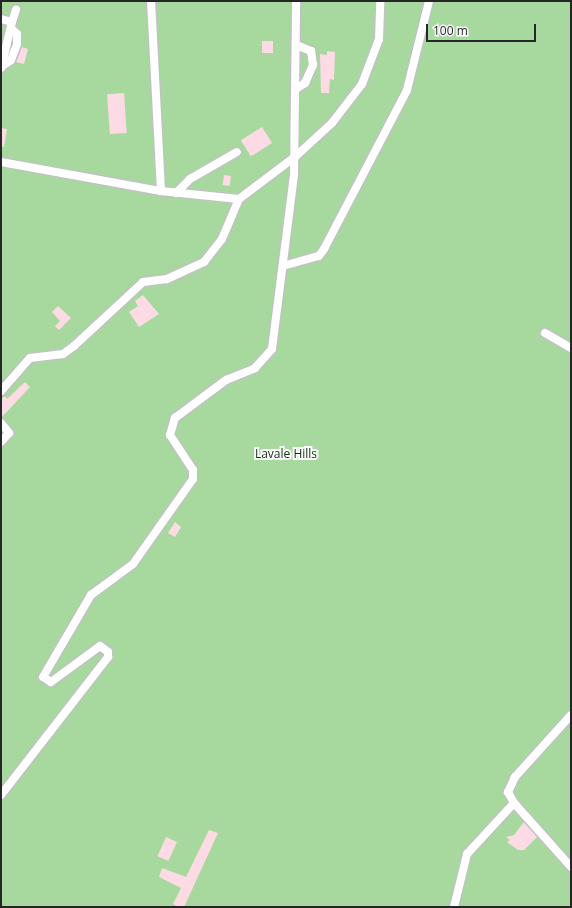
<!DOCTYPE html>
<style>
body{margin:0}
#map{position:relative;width:572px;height:908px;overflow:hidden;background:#fcfafe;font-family:"Open Sans",sans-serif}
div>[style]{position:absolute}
.forest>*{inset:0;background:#a7d99f;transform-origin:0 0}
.building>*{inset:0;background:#fcdbe4;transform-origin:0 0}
.roads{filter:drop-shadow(1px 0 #c2c0c5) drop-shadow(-1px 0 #c2c0c5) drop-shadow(0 1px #c2c0c5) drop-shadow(0 -1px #c2c0c5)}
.minor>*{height:8px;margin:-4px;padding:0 4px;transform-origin:4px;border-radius:4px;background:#fff}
span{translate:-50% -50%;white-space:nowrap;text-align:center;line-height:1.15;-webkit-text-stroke:4px #fcfafe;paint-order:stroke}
.park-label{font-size:12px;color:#11320b}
.frame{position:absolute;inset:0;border:2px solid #262527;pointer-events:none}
.scale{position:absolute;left:426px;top:24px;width:110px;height:18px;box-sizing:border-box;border:2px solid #262527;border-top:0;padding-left:5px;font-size:12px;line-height:14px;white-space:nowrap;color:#262527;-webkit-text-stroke:3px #fcfafe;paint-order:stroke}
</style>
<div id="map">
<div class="forest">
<i style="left:1px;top:1px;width:570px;height:906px"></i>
</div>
<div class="building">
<i style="left:262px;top:41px;width:11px;height:12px"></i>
<i style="clip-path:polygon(22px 47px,28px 49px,24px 64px,16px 62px)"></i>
<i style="clip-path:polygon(327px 51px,335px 52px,334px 80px,330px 79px,329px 93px,321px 93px,320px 54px,327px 55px)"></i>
<i style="left:124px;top:93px;width:40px;height:17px;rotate:86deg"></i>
<i style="left:262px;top:127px;width:19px;height:25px;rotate:58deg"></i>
<i style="clip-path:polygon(1px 128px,7px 129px,4px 147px,1px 146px)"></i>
<i style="left:224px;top:175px;width:7px;height:10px;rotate:8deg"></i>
<i style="clip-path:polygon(143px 295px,159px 314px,139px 327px,129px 312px,138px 306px,135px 301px)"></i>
<i style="clip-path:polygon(58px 306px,71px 318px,59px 330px,55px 326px,60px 321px,52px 312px)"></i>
<i style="clip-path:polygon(25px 382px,30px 387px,1px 418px,1px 399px,5px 396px,7px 399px)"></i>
<i style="clip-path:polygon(175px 522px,181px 527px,175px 537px,168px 533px)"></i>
<i style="clip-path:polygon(524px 822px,537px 837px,524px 850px,518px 850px,507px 842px,510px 840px,506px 837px,514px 835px)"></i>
<i style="clip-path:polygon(209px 830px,218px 833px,184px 907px,178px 907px,173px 904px,181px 888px,159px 877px,162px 868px,186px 877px)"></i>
<i style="left:166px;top:837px;width:12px;height:21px;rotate:24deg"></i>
</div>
<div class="roads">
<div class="minor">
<i style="left:1px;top:19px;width:11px;rotate:15deg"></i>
<i style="left:12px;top:22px;width:47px;rotate:103.4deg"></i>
<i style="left:12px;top:22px;width:13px;rotate:-72deg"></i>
<i style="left:1px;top:67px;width:12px;rotate:-35deg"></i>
<i style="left:11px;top:60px;width:17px;rotate:-69deg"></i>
<i style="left:17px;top:44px;width:10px;rotate:-90deg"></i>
<i style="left:17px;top:34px;width:8px;rotate:-135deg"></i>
<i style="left:296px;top:89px;width:11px;rotate:-34deg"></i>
<i style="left:305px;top:83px;width:20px;rotate:-66deg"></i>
<i style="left:313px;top:65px;width:14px;rotate:-98deg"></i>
<i style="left:311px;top:51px;width:16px;rotate:-158deg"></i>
<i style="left:1px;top:162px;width:163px;rotate:10.3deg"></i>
<i style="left:161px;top:191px;width:190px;rotate:-93deg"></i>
<i style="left:161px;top:191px;width:78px;rotate:5.9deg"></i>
<i style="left:239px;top:199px;width:71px;rotate:-37deg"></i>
<i style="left:296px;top:156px;width:49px;rotate:-42.5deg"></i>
<i style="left:332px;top:123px;width:49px;rotate:-52.4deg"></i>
<i style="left:362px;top:84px;width:48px;rotate:-69.3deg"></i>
<i style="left:379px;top:39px;width:38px;rotate:-88deg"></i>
<i style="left:176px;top:193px;width:20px;rotate:-45deg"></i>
<i style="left:190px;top:179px;width:54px;rotate:-29.9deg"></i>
<i style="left:283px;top:266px;width:37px;rotate:-16deg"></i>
<i style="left:319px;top:256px;width:9px;rotate:-54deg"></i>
<i style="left:324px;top:249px;width:179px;rotate:-62.4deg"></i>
<i style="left:407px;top:90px;width:92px;rotate:-76.1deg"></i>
<i style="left:545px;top:333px;width:30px;rotate:30deg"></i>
<i style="left:1px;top:391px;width:44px;rotate:-48.7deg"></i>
<i style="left:30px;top:358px;width:33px;rotate:-7deg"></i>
<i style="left:63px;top:354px;width:14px;rotate:-36deg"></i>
<i style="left:74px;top:346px;width:94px;rotate:-42.8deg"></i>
<i style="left:143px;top:282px;width:24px;rotate:-7deg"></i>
<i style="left:167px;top:279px;width:41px;rotate:-24.7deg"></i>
<i style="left:204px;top:262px;width:29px;rotate:-52deg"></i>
<i style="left:222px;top:239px;width:43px;rotate:-67deg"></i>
<i style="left:1px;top:423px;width:13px;rotate:51deg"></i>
<i style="left:9px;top:433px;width:12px;rotate:132deg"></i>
<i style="left:571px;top:715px;width:84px;rotate:132.1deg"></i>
<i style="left:515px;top:777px;width:17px;rotate:115deg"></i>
<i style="left:508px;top:792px;width:13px;rotate:61deg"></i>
<i style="left:514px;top:803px;width:86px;rotate:48.3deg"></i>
<i style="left:1px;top:795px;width:175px;rotate:-52.2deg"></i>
<i style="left:108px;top:657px;width:5px;rotate:-90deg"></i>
<i style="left:108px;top:652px;width:10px;rotate:-143deg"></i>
<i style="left:100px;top:646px;width:61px;rotate:143.7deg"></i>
<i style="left:51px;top:682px;width:9px;rotate:-148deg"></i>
<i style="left:43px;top:677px;width:95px;rotate:-59.7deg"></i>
<i style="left:91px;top:595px;width:52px;rotate:-36.4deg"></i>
<i style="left:133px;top:564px;width:104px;rotate:-54.8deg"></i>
<i style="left:193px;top:479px;width:9px;rotate:-90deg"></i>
<i style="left:193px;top:470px;width:42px;rotate:-123.3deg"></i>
<i style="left:170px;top:435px;width:18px;rotate:-74deg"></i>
<i style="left:175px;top:418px;width:64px;rotate:-36.7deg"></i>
<i style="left:226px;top:380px;width:31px;rotate:-22deg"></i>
<i style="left:255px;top:368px;width:25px;rotate:-48deg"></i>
<i style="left:272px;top:349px;width:175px;rotate:-82.8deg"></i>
<i style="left:294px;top:175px;width:174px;rotate:-89.3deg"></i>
<i style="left:454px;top:907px;width:55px;rotate:-76.2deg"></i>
<i style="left:467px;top:854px;width:69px;rotate:-47.3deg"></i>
</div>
</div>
<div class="park-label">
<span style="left:286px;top:454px">Lavale Hills</span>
</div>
<div class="frame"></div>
<div class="scale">100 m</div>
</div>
